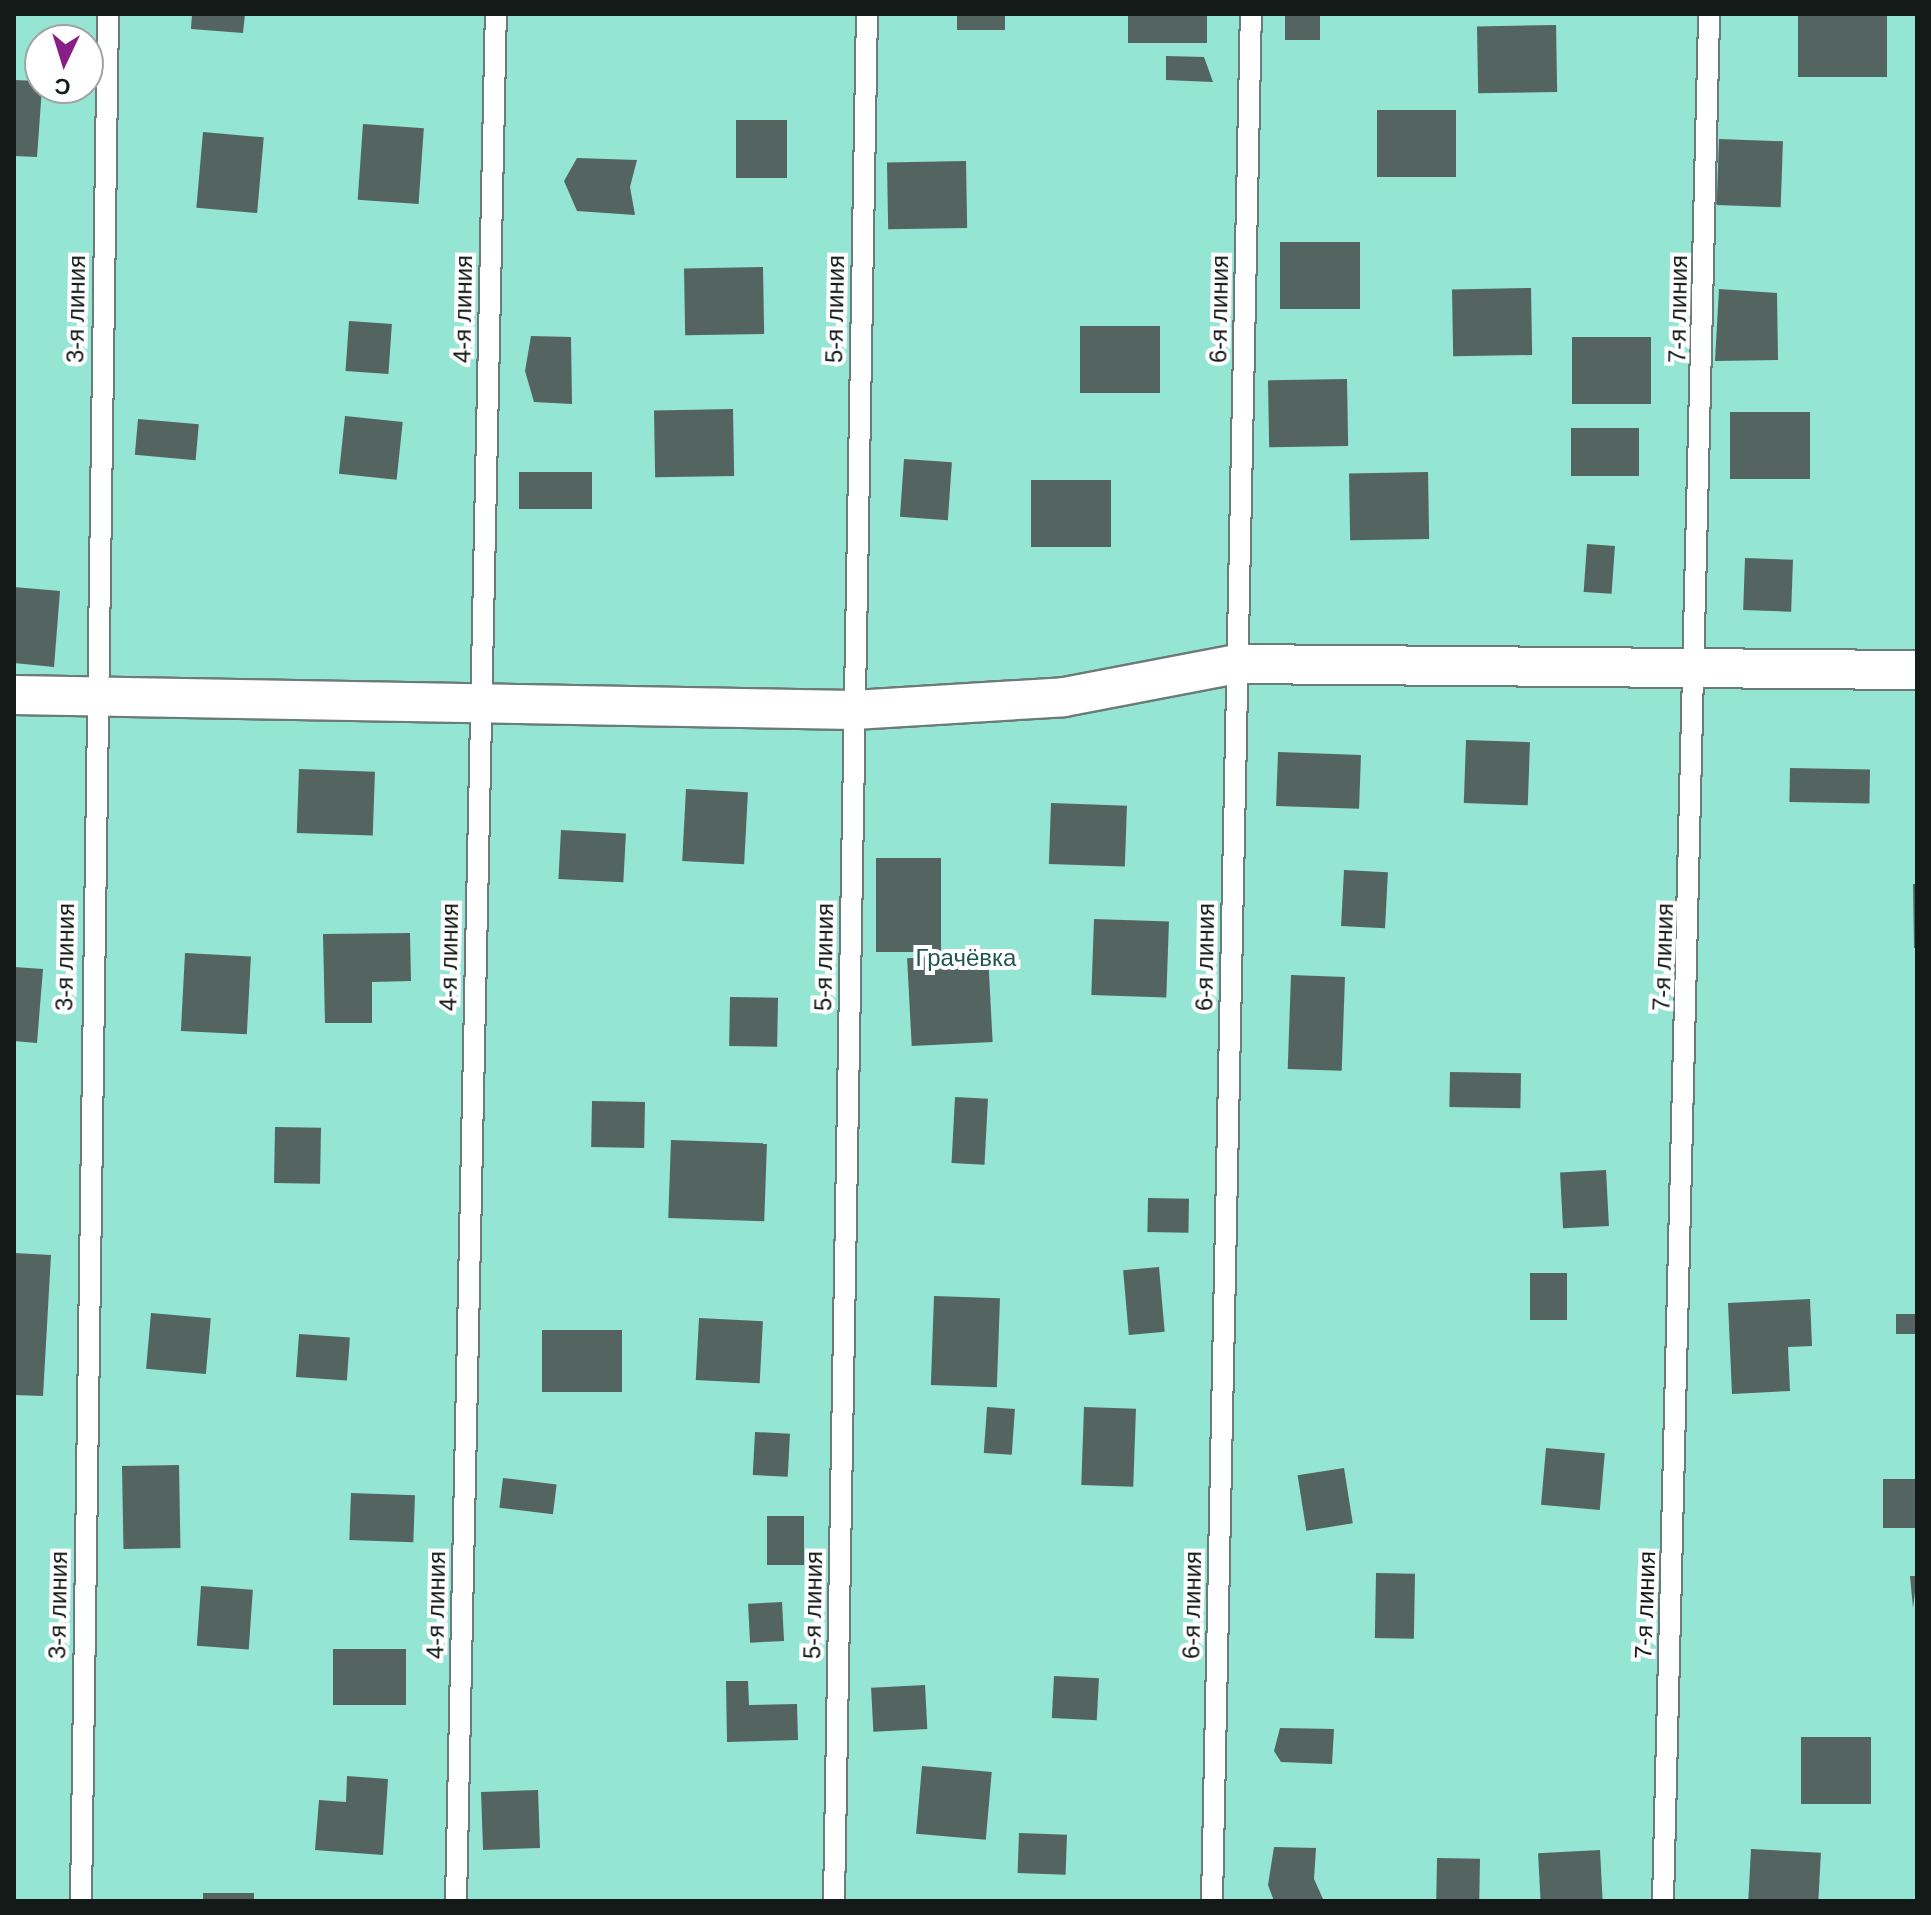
<!DOCTYPE html>
<meta charset="utf-8">
<style>
body{margin:0}
#map{position:relative;width:1931px;height:1915px;overflow:hidden;background:#d4e7e2;font-family:Arial,sans-serif}
div>[style]{position:absolute}
.green>*{inset:0;background:#94e5d3}
.building>*{inset:0;background:#546460;transform-origin:0 0}
.roads{filter:drop-shadow(2px 0 #6b7c78) drop-shadow(-2px 0 #6b7c78) drop-shadow(0 2px #6b7c78) drop-shadow(0 -2px #6b7c78)}
.lane>*{height:20px;margin:-10px;padding:0 10px;transform-origin:10px;border-radius:10px;background:#fff}
.street>*{height:38px;margin:-19px;padding:0 19px;transform-origin:19px;border-radius:19px;background:#fff}
span{translate:-50% -50%;white-space:nowrap;text-align:center;line-height:1.15;-webkit-text-stroke:8px #fff;paint-order:stroke}
.street-label{font-size:24px;color:#131a18}
.park-label{font-size:24px;color:#21584e}
.frame{position:absolute;inset:0;border:16px solid #131a18;pointer-events:none}
.north{position:absolute;left:24px;top:24px;width:80px;height:80px;box-sizing:border-box;background:#fff;border:2px solid #a1a3a3;border-radius:50%;rotate:184deg;font-size:22px;font-weight:700;line-height:32px;text-align:center;color:#131a18}
.north::after{content:'';display:block;margin:auto;width:28px;height:36px;background:#871f86;clip-path:polygon(50% 0,100% 100%,50% 72%,0 100%)}
</style>
<div id="map">
<div class="green">
<i style="clip-path:polygon(evenodd,14px 14px,1917px 14px,1917px 1901px,14px 1901px,14px 14px,40px 40px,88px 40px,88px 88px,40px 88px,40px 40px)"></i>
</div>
<div class="building">
<i style="clip-path:polygon(192px 14px,245px 14px,243px 33px,191px 29px)"></i>
<i style="left:957px;top:14px;width:48px;height:16px"></i>
<i style="left:1128px;top:14px;width:79px;height:29px"></i>
<i style="left:1285px;top:14px;width:35px;height:26px"></i>
<i style="left:1798px;top:14px;width:89px;height:63px"></i>
<i style="left:1556px;top:25px;width:67px;height:79px;rotate:89deg"></i>
<i style="clip-path:polygon(1166px 56px,1204px 57px,1213px 82px,1166px 80px)"></i>
<i style="clip-path:polygon(14px 80px,40px 81px,42px 88px,37px 157px,14px 156px)"></i>
<i style="left:1377px;top:110px;width:79px;height:67px"></i>
<i style="left:787px;top:120px;width:58px;height:51px;rotate:90deg"></i>
<i style="left:363px;top:124px;width:61px;height:76px;rotate:4deg"></i>
<i style="left:203px;top:132px;width:61px;height:76px;rotate:5deg"></i>
<i style="left:1719px;top:139px;width:64px;height:66px;rotate:2deg"></i>
<i style="clip-path:polygon(577px 158px,637px 160px,630px 187px,635px 215px,577px 211px,564px 181px)"></i>
<i style="left:966px;top:161px;width:67px;height:79px;rotate:89deg"></i>
<i style="left:1360px;top:242px;width:67px;height:80px;rotate:90deg"></i>
<i style="left:763px;top:267px;width:67px;height:79px;rotate:89deg"></i>
<i style="left:1531px;top:288px;width:67px;height:79px;rotate:89deg"></i>
<i style="clip-path:polygon(1719px 289px,1777px 293px,1778px 360px,1715px 361px)"></i>
<i style="left:349px;top:321px;width:43px;height:50px;rotate:4deg"></i>
<i style="left:1160px;top:326px;width:67px;height:80px;rotate:90deg"></i>
<i style="clip-path:polygon(531px 336px,571px 337px,572px 404px,534px 402px,525px 371px)"></i>
<i style="left:1572px;top:337px;width:79px;height:67px"></i>
<i style="left:1347px;top:379px;width:67px;height:79px;rotate:89deg"></i>
<i style="left:733px;top:409px;width:67px;height:79px;rotate:89deg"></i>
<i style="left:1810px;top:412px;width:67px;height:80px;rotate:90deg"></i>
<i style="left:345px;top:416px;width:58px;height:58px;rotate:6deg"></i>
<i style="left:138px;top:419px;width:61px;height:36px;rotate:5deg"></i>
<i style="left:1571px;top:428px;width:68px;height:48px"></i>
<i style="left:904px;top:459px;width:48px;height:58px;rotate:4deg"></i>
<i style="left:592px;top:472px;width:37px;height:73px;rotate:90deg"></i>
<i style="left:1428px;top:472px;width:67px;height:79px;rotate:89deg"></i>
<i style="left:1111px;top:480px;width:67px;height:80px;rotate:90deg"></i>
<i style="left:1587px;top:544px;width:28px;height:48px;rotate:4deg"></i>
<i style="left:1745px;top:558px;width:48px;height:52px;rotate:2deg"></i>
<i style="clip-path:polygon(14px 587px,60px 591px,54px 667px,14px 663px)"></i>
<i style="left:1466px;top:740px;width:64px;height:63px;rotate:2deg"></i>
<i style="left:1278px;top:752px;width:83px;height:54px;rotate:2deg"></i>
<i style="left:1790px;top:768px;width:80px;height:34px;rotate:1deg"></i>
<i style="left:299px;top:769px;width:76px;height:64px;rotate:2deg"></i>
<i style="left:686px;top:789px;width:62px;height:72px;rotate:3deg"></i>
<i style="left:1051px;top:803px;width:76px;height:61px;rotate:2deg"></i>
<i style="left:561px;top:830px;width:65px;height:49px;rotate:3deg"></i>
<i style="left:876px;top:858px;width:65px;height:94px"></i>
<i style="left:1344px;top:870px;width:44px;height:56px;rotate:3deg"></i>
<i style="clip-path:polygon(1913px 884px,1917px 884px,1917px 948px,1914px 948px)"></i>
<i style="left:1094px;top:919px;width:75px;height:76px;rotate:2deg"></i>
<i style="clip-path:polygon(410px 933px,411px 981px,372px 982px,372px 1023px,325px 1023px,323px 934px)"></i>
<i style="left:185px;top:953px;width:66px;height:78px;rotate:3deg"></i>
<i style="left:988px;top:954px;width:88px;height:81px;rotate:87deg"></i>
<i style="clip-path:polygon(14px 967px,43px 969px,37px 1043px,14px 1041px)"></i>
<i style="left:1291px;top:975px;width:54px;height:94px;rotate:2deg"></i>
<i style="left:730px;top:997px;width:48px;height:49px;rotate:1deg"></i>
<i style="left:1450px;top:1072px;width:71px;height:35px;rotate:1deg"></i>
<i style="left:955px;top:1097px;width:33px;height:66px;rotate:3deg"></i>
<i style="left:592px;top:1101px;width:53px;height:46px;rotate:1deg"></i>
<i style="left:275px;top:1127px;width:46px;height:56px;rotate:1deg"></i>
<i style="left:671px;top:1140px;width:96px;height:78px;rotate:2deg"></i>
<i style="left:1606px;top:1170px;width:56px;height:46px;rotate:87deg"></i>
<i style="left:1148px;top:1198px;width:41px;height:34px;rotate:1deg"></i>
<i style="clip-path:polygon(14px 1253px,51px 1255px,43px 1396px,14px 1395px)"></i>
<i style="left:1159px;top:1267px;width:65px;height:36px;rotate:85deg"></i>
<i style="left:1530px;top:1273px;width:37px;height:47px"></i>
<i style="left:934px;top:1296px;width:66px;height:89px;rotate:2deg"></i>
<i style="clip-path:polygon(1810px 1299px,1812px 1346px,1788px 1347px,1790px 1391px,1732px 1394px,1728px 1303px)"></i>
<i style="left:151px;top:1313px;width:60px;height:56px;rotate:5deg"></i>
<i style="left:1896px;top:1314px;width:21px;height:20px"></i>
<i style="left:699px;top:1318px;width:64px;height:62px;rotate:3deg"></i>
<i style="left:622px;top:1330px;width:62px;height:80px;rotate:90deg"></i>
<i style="left:299px;top:1334px;width:51px;height:43px;rotate:4deg"></i>
<i style="left:987px;top:1407px;width:28px;height:46px;rotate:4deg"></i>
<i style="left:1084px;top:1407px;width:52px;height:78px;rotate:2deg"></i>
<i style="left:755px;top:1432px;width:35px;height:43px;rotate:3deg"></i>
<i style="left:1546px;top:1448px;width:59px;height:57px;rotate:5deg"></i>
<i style="left:179px;top:1465px;width:83px;height:57px;rotate:89deg"></i>
<i style="left:1344px;top:1468px;width:56px;height:47px;rotate:81deg"></i>
<i style="left:503px;top:1478px;width:54px;height:30px;rotate:7deg"></i>
<i style="left:1917px;top:1479px;width:49px;height:34px;rotate:90deg"></i>
<i style="left:351px;top:1493px;width:64px;height:47px;rotate:2deg"></i>
<i style="left:767px;top:1516px;width:37px;height:49px"></i>
<i style="left:1376px;top:1573px;width:39px;height:65px;rotate:1deg"></i>
<i style="clip-path:polygon(1910px 1576px,1917px 1576px,1913px 1608px)"></i>
<i style="left:201px;top:1586px;width:52px;height:60px;rotate:4deg"></i>
<i style="left:782px;top:1602px;width:39px;height:34px;rotate:87deg"></i>
<i style="left:406px;top:1649px;width:56px;height:73px;rotate:90deg"></i>
<i style="left:1054px;top:1676px;width:45px;height:42px;rotate:3deg"></i>
<i style="clip-path:polygon(726px 1681px,748px 1681px,749px 1705px,797px 1704px,798px 1740px,727px 1742px)"></i>
<i style="left:925px;top:1685px;width:44px;height:54px;rotate:87deg"></i>
<i style="clip-path:polygon(1280px 1728px,1334px 1729px,1332px 1764px,1281px 1762px,1274px 1751px)"></i>
<i style="left:1801px;top:1737px;width:70px;height:67px"></i>
<i style="left:922px;top:1766px;width:70px;height:68px;rotate:5deg"></i>
<i style="clip-path:polygon(347px 1776px,388px 1779px,383px 1855px,315px 1850px,319px 1800px,346px 1802px)"></i>
<i style="left:538px;top:1790px;width:58px;height:57px;rotate:88deg"></i>
<i style="left:1019px;top:1833px;width:48px;height:40px;rotate:2deg"></i>
<i style="clip-path:polygon(1274px 1847px,1316px 1848px,1314px 1879px,1323px 1899px,1274px 1901px,1268px 1885px)"></i>
<i style="left:1751px;top:1849px;width:70px;height:52px;rotate:3deg"></i>
<i style="left:1600px;top:1850px;width:51px;height:62px;rotate:87deg"></i>
<i style="left:1437px;top:1858px;width:43px;height:43px;rotate:1deg"></i>
<i style="left:203px;top:1893px;width:51px;height:8px"></i>
</div>
<div class="roads">
<div class="lane">
<i style="left:81px;top:1901px;width:1887px;rotate:-89.18deg"></i>
<i style="left:456px;top:1901px;width:1887px;rotate:-88.79deg"></i>
<i style="left:834px;top:1901px;width:1887px;rotate:-89deg"></i>
<i style="left:1212px;top:1901px;width:1887px;rotate:-88.82deg"></i>
<i style="left:1663px;top:1901px;width:1888px;rotate:-88.6deg"></i>
</div>
<div class="street">
<i style="left:14px;top:695px;width:840px;rotate:1.02deg"></i>
<i style="left:854px;top:710px;width:210px;rotate:-3.5deg"></i>
<i style="left:1064px;top:697px;width:176px;rotate:-10.8deg"></i>
<i style="left:1237px;top:664px;width:680px;rotate:0.51deg"></i>
</div>
</div>
<div class="street-label">
<span style="left:76px;top:309px;rotate:-89deg">3-я линия</span>
<span style="left:463px;top:309px;rotate:-89deg">4-я линия</span>
<span style="left:835px;top:309px;rotate:-89deg">5-я линия</span>
<span style="left:1219px;top:309px;rotate:-89deg">6-я линия</span>
<span style="left:1678px;top:309px;rotate:-89deg">7-я линия</span>
<span style="left:65px;top:957px;rotate:-89deg">3-я линия</span>
<span style="left:449px;top:957px;rotate:-89deg">4-я линия</span>
<span style="left:824px;top:957px;rotate:-89deg">5-я линия</span>
<span style="left:1205px;top:957px;rotate:-89deg">6-я линия</span>
<span style="left:1663px;top:957px;rotate:-88deg">7-я линия</span>
<span style="left:58px;top:1605px;rotate:-89deg">3-я линия</span>
<span style="left:436px;top:1605px;rotate:-89deg">4-я линия</span>
<span style="left:813px;top:1605px;rotate:-89deg">5-я линия</span>
<span style="left:1192px;top:1605px;rotate:-89deg">6-я линия</span>
<span style="left:1645px;top:1605px;rotate:-88deg">7-я линия</span>
</div>
<div class="park-label">
<span style="left:966px;top:958px">Грачёвка</span>
</div>
<div class="frame"></div>
<div class="north">С</div>
</div>
